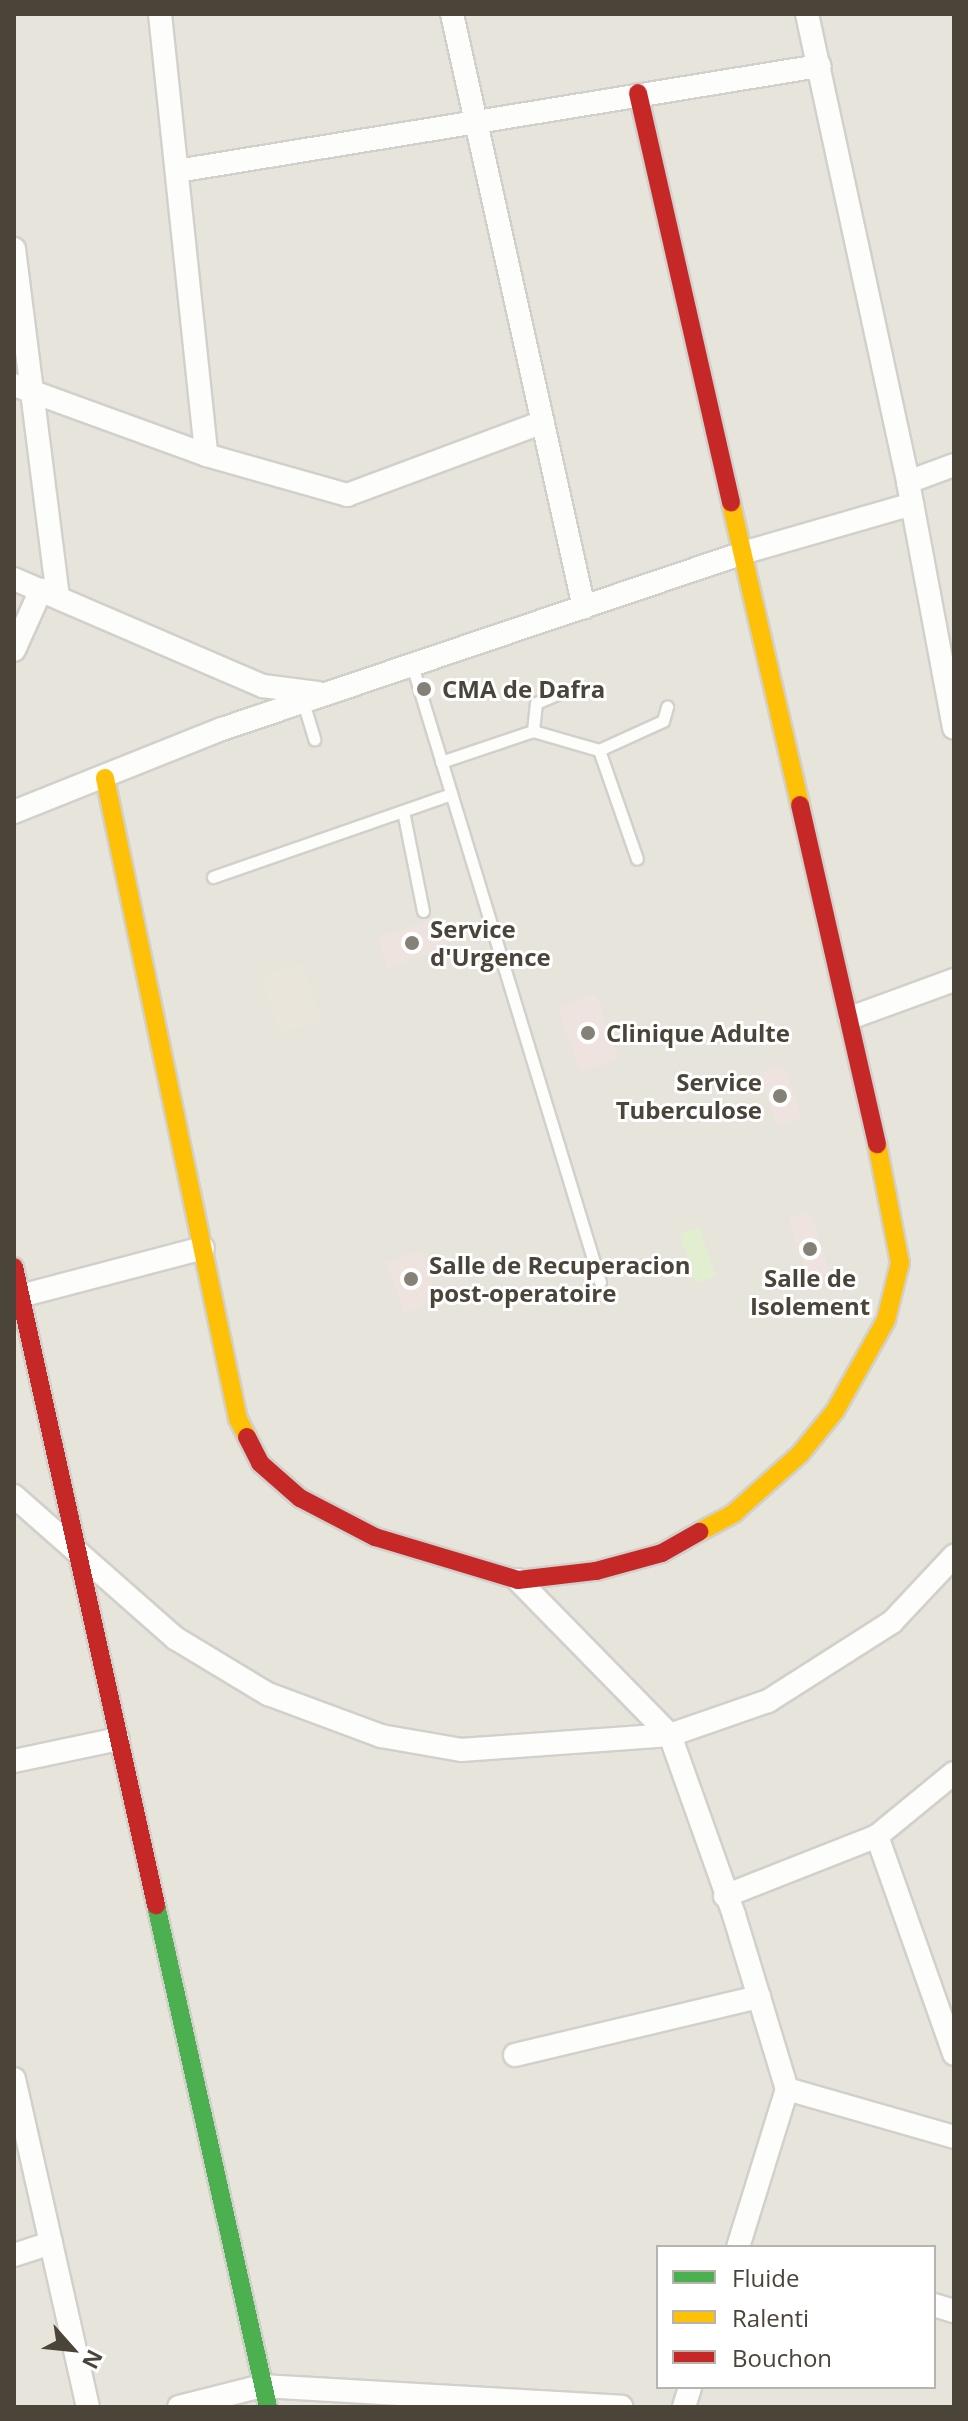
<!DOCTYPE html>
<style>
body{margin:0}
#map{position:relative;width:968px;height:2421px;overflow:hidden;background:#f4f2ee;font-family:"Open Sans",sans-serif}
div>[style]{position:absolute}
.residential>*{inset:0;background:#e7e4dc}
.education>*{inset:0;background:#eae5da;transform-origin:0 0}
.medical>*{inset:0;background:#eee3df;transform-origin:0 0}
.green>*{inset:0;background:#e1eecf;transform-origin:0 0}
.roads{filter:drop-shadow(2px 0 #d2d0cb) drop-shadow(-2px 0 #d2d0cb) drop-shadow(0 2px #d2d0cb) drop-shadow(0 -2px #d2d0cb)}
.lane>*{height:11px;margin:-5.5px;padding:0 5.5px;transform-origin:5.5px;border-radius:5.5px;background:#fdfdfc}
.street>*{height:22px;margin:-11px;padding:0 11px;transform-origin:11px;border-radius:11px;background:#fdfdfc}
.fast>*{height:18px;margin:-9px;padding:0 9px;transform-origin:9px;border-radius:9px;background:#4caf50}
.slow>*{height:18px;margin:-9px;padding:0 9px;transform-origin:9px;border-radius:9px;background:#ffc107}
.jam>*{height:18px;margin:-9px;padding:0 9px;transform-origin:9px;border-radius:9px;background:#c62828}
.dots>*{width:22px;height:22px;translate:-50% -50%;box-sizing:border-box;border:4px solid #fff;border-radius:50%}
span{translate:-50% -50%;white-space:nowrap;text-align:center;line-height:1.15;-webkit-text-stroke:6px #fff;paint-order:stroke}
.poi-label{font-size:24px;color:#4b4439;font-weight:700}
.left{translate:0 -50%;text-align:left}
.right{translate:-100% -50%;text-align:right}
.frame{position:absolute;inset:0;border:16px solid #4b4439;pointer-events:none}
.legend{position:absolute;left:656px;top:2245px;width:280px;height:144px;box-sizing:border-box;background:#fff;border:2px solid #b7b4b0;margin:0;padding:10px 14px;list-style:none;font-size:24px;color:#4b4439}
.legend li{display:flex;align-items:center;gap:16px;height:40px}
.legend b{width:40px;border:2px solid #b7b4b0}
.north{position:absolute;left:32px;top:2309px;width:80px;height:80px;-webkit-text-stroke:6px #fff;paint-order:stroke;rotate:117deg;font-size:22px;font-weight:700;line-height:32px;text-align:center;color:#4b4439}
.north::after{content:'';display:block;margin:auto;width:28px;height:36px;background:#4b4439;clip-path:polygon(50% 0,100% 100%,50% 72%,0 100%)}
</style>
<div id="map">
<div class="residential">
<i style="clip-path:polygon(evenodd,14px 14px,954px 14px,954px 2407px,14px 2407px,14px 14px,658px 2247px,934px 2247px,934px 2387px,658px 2387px,658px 2247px)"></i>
</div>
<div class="education">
<i style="left:302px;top:963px;width:60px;height:43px;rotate:72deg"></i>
</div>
<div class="medical">
<i style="clip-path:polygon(427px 921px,430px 930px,440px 927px,447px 948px,388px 968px,378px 938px)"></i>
<i style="left:596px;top:995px;width:67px;height:40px;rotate:71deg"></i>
<i style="left:783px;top:1065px;width:56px;height:26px;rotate:70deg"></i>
<i style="left:810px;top:1212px;width:69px;height:22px;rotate:72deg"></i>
<i style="left:421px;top:1251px;width:53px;height:36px;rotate:71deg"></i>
</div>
<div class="green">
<i style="left:699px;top:1227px;width:52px;height:21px;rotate:71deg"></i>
</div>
<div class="roads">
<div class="lane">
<i style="left:412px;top:665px;width:645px;rotate:73.05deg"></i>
<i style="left:303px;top:702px;width:39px;rotate:73deg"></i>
<i style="left:533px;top:731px;width:28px;rotate:-84deg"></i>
<i style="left:536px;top:703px;width:28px;rotate:-23deg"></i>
<i style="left:599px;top:750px;width:70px;rotate:-24.4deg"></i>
<i style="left:663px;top:721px;width:15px;rotate:-74deg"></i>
<i style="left:441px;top:762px;width:97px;rotate:-18.6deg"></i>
<i style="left:533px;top:731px;width:69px;rotate:16.1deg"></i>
<i style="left:599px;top:750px;width:115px;rotate:70.8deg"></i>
<i style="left:403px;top:811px;width:102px;rotate:78.7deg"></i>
<i style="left:213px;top:877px;width:252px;rotate:-19.2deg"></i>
</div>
<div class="street">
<i style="left:160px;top:14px;width:443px;rotate:84deg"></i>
<i style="left:452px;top:14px;width:608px;rotate:77.47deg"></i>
<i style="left:807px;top:14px;width:479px;rotate:77.8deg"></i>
<i style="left:908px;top:482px;width:250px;rotate:79.4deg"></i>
<i style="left:177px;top:171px;width:651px;rotate:-9.29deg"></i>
<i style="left:14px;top:249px;width:351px;rotate:82.8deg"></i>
<i style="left:14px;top:385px;width:204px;rotate:20deg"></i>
<i style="left:206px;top:455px;width:147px;rotate:15.8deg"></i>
<i style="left:347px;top:495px;width:209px;rotate:-20.4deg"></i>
<i style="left:908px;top:482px;width:49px;rotate:-20.3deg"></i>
<i style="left:14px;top:579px;width:271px;rotate:23.3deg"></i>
<i style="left:263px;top:686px;width:55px;rotate:7.3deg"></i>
<i style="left:14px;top:650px;width:66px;rotate:-65.8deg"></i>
<i style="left:14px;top:812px;width:224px;rotate:-21.8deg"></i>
<i style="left:222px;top:729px;width:553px;rotate:-18.66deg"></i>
<i style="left:746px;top:552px;width:173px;rotate:-16.1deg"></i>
<i style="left:850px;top:1018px;width:111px;rotate:-20.1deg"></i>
<i style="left:20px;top:1296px;width:189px;rotate:-14.7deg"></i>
<i style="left:14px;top:1496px;width:215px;rotate:41.4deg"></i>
<i style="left:175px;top:1638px;width:109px;rotate:31.1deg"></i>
<i style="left:268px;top:1694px;width:121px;rotate:20.4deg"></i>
<i style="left:381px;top:1736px;width:81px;rotate:9.9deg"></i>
<i style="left:461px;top:1750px;width:210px;rotate:-4.1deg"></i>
<i style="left:670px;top:1735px;width:104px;rotate:-19.1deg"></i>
<i style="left:768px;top:1701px;width:147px;rotate:-32.5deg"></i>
<i style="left:892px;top:1622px;width:91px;rotate:-46.8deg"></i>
<i style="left:518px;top:1580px;width:217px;rotate:45.6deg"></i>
<i style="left:670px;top:1735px;width:191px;rotate:70.4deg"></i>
<i style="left:734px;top:1915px;width:182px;rotate:73.1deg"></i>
<i style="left:787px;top:2089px;width:165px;rotate:107.2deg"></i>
<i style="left:14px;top:1761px;width:106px;rotate:-11.9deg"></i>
<i style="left:877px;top:1836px;width:231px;rotate:70.5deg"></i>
<i style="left:725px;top:1896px;width:163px;rotate:-21.5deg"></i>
<i style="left:877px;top:1836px;width:99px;rotate:-39.3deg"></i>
<i style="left:515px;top:2055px;width:251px;rotate:-13.4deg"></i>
<i style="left:14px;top:2079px;width:336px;rotate:77.3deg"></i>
<i style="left:787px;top:2089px;width:174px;rotate:16deg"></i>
<i style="left:14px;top:2255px;width:39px;rotate:-18deg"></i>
<i style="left:934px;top:2305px;width:21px;rotate:17deg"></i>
<i style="left:179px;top:2407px;width:86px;rotate:-14.2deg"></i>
<i style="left:262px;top:2386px;width:360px;rotate:3.3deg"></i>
<i style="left:684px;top:2407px;width:21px;rotate:-73deg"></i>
</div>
<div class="fast">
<i style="left:156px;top:1905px;width:514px;rotate:77.42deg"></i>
</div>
<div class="slow">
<i style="left:731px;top:503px;width:310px;rotate:77.1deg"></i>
<i style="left:105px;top:778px;width:655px;rotate:78.28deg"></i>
<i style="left:238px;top:1419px;width:20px;rotate:63deg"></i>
<i style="left:699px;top:1532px;width:40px;rotate:-28deg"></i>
<i style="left:734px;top:1513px;width:89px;rotate:-41.8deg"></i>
<i style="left:800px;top:1454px;width:55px;rotate:-50.9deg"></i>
<i style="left:835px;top:1411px;width:104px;rotate:-60.7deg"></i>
<i style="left:886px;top:1320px;width:59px;rotate:-76.2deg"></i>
<i style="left:900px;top:1263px;width:121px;rotate:-100.9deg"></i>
</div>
<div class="jam">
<i style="left:638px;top:93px;width:420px;rotate:77.2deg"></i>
<i style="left:800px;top:805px;width:348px;rotate:77.2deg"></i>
<i style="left:14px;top:1267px;width:654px;rotate:77.45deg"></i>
<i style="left:247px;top:1437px;width:29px;rotate:63deg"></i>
<i style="left:260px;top:1463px;width:53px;rotate:41.2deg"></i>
<i style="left:300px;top:1498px;width:85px;rotate:27.5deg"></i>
<i style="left:375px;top:1537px;width:149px;rotate:16.7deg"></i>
<i style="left:518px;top:1580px;width:79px;rotate:-6.6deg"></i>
<i style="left:596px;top:1571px;width:68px;rotate:-15.3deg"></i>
<i style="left:662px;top:1553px;width:43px;rotate:-29.6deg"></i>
</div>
</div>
<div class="dots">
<i style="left:424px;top:689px;background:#868178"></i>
<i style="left:412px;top:943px;background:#868178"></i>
<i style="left:588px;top:1033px;background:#868178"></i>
<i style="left:780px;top:1096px;background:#868178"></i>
<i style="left:810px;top:1249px;background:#868178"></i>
<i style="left:411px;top:1279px;background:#868178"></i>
</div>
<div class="poi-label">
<span class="left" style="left:442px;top:689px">CMA de Dafra</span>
<span class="left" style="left:430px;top:943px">Service<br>d'Urgence</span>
<span class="left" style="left:606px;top:1033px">Clinique Adulte</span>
<span class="right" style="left:762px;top:1096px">Service<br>Tuberculose</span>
<span class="left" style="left:429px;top:1279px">Salle de Recuperacion<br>post-operatoire</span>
<span style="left:810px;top:1292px">Salle de<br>Isolement</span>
</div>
<div class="frame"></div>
<ul class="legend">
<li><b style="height:10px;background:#4caf50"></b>Fluide</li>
<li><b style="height:10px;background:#ffc107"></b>Ralenti</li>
<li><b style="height:10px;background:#c62828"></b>Bouchon</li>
</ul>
<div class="north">N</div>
</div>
